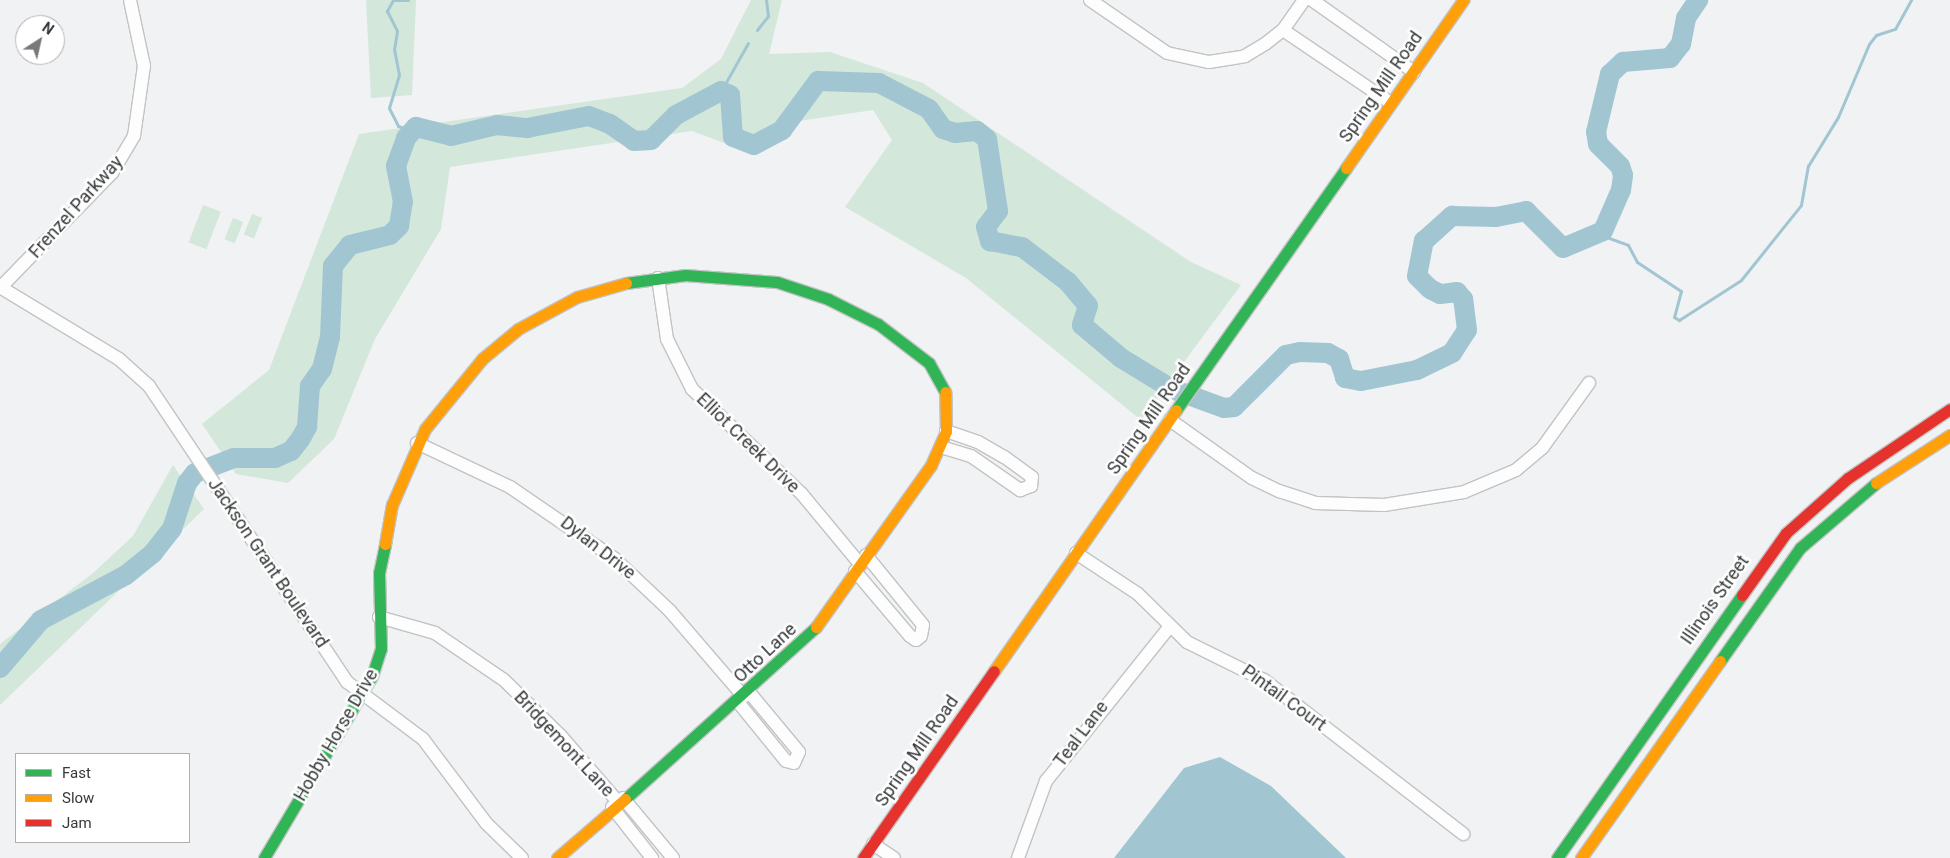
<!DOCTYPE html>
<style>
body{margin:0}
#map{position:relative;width:1950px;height:858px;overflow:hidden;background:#f0f2f4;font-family:Roboto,sans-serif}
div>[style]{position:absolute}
.green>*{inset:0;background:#d4e7db;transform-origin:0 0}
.water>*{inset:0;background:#a1c6d2}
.stream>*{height:3px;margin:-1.5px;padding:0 1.5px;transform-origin:1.5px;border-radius:1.5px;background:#a1c6d2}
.river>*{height:20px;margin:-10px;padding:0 10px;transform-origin:10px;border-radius:10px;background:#a1c6d2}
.roads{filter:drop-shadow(1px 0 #c1c3c4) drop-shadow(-1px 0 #c1c3c4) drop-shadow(0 1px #c1c3c4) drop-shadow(0 -1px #c1c3c4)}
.street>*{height:12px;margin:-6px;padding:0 6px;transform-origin:6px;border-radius:6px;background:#fdfdfd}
.fast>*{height:11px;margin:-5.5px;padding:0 5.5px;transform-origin:5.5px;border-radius:5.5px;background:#30b455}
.slow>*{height:11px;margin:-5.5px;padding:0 5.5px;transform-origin:5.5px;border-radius:5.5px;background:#ff9f0a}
.jam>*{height:11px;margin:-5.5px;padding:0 5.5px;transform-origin:5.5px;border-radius:5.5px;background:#e5322d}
span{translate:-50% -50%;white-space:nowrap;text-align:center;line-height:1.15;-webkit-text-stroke:5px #fff;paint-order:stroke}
.street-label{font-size:18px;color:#363839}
.legend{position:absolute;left:15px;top:753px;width:175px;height:90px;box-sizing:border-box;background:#fff;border:1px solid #afafb0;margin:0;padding:6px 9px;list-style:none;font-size:15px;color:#363839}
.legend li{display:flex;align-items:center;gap:10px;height:25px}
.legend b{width:25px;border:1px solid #afafb0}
.north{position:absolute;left:15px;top:15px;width:50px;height:50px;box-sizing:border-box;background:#fff;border:1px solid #afafb0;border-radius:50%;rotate:35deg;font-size:14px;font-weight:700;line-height:20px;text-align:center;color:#363839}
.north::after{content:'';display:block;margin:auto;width:18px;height:22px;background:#77797a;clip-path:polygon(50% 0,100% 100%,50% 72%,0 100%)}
</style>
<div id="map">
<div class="green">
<i style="clip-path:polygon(366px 0,416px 0,412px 95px,371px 98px)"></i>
<i style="clip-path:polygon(751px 0,782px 0,769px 54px,830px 52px,923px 83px,1191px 262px,1241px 285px,1141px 420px,966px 278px,845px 207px,892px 140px,873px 110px,799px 121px,753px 154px,692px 131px,450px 167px,441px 229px,375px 339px,334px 439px,288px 483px,236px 474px,202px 424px,269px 370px,359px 134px,682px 88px,721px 59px)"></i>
<i style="left:203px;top:205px;width:19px;height:40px;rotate:21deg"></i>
<i style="left:252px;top:214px;width:11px;height:22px;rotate:22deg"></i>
<i style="left:233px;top:218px;width:11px;height:23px;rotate:22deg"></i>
<i style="clip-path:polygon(173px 465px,204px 509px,0 705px,0 644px,93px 573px,133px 536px)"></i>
</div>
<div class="water">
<i style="clip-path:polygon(1220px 757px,1271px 786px,1346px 858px,1114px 858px,1184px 768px)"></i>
</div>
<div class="stream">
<i style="left:393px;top:0;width:13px;rotate:119deg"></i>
<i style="left:387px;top:11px;width:22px;rotate:63deg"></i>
<i style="left:397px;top:31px;width:18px;rotate:99deg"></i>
<i style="left:394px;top:49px;width:26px;rotate:79deg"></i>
<i style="left:399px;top:75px;width:34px;rotate:107deg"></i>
<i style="left:389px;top:108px;width:20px;rotate:63deg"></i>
<i style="left:398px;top:126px;width:14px;rotate:17deg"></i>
<i style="left:394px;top:0;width:14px"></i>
<i style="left:757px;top:30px;width:18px;rotate:-52deg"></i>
<i style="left:768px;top:16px;width:16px;rotate:-97deg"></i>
<i style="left:721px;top:91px;width:55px;rotate:-60.6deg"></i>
<i style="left:1598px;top:234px;width:32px;rotate:20deg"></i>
<i style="left:1628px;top:245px;width:19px;rotate:62deg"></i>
<i style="left:1637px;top:262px;width:53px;rotate:33.4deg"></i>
<i style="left:1681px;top:291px;width:27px;rotate:105deg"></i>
<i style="left:1674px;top:317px;width:6px;rotate:31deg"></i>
<i style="left:1679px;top:320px;width:74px;rotate:-32.8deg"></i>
<i style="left:1741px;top:280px;width:96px;rotate:-51.3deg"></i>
<i style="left:1801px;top:205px;width:40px;rotate:-80deg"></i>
<i style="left:1808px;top:166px;width:57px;rotate:-58.5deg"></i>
<i style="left:1838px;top:117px;width:79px;rotate:-67deg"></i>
<i style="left:1869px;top:44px;width:11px;rotate:-52deg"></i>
<i style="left:1876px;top:35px;width:20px;rotate:-18deg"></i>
<i style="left:1895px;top:29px;width:33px;rotate:-61deg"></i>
</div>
<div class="river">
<i style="left:0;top:668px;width:63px;rotate:-49.5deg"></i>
<i style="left:41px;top:620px;width:96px;rotate:-27.9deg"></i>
<i style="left:126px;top:575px;width:35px;rotate:-39deg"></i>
<i style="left:153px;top:553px;width:31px;rotate:-52deg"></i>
<i style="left:172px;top:529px;width:48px;rotate:-71.9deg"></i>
<i style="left:187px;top:483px;width:13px;rotate:-51deg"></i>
<i style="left:195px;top:473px;width:42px;rotate:-21deg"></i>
<i style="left:234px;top:458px;width:41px"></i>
<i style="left:275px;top:458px;width:17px;rotate:-24deg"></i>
<i style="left:291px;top:451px;width:16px;rotate:-52deg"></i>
<i style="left:301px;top:438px;width:13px;rotate:-61deg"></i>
<i style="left:307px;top:427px;width:41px;rotate:-85.8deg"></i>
<i style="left:310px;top:386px;width:21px;rotate:-55deg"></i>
<i style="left:322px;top:369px;width:33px;rotate:-76deg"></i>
<i style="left:330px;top:337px;width:71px;rotate:-87.6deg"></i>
<i style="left:333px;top:266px;width:27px;rotate:-51deg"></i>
<i style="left:350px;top:245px;width:41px;rotate:-14deg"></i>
<i style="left:390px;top:235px;width:13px;rotate:-45deg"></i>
<i style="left:399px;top:226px;width:24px;rotate:-81deg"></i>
<i style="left:403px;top:202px;width:37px;rotate:-101deg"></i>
<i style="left:396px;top:166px;width:30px;rotate:-70deg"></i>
<i style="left:406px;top:138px;width:15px;rotate:-48deg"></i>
<i style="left:416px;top:127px;width:36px;rotate:14deg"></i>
<i style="left:451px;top:136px;width:47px;rotate:-13.4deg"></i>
<i style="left:497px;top:125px;width:30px;rotate:6deg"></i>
<i style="left:527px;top:128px;width:63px;rotate:-11deg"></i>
<i style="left:589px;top:116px;width:22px;rotate:21deg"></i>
<i style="left:610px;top:124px;width:29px;rotate:35deg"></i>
<i style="left:634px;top:141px;width:17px;rotate:-3deg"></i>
<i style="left:651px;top:140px;width:35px;rotate:-45deg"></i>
<i style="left:676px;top:115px;width:51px;rotate:-28.1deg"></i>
<i style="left:721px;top:91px;width:10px;rotate:24deg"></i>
<i style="left:730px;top:95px;width:42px;rotate:85.9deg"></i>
<i style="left:733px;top:137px;width:22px;rotate:21deg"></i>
<i style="left:754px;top:145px;width:32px;rotate:-28deg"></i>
<i style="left:782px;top:130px;width:61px;rotate:-53.7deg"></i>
<i style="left:818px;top:81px;width:61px;rotate:1.9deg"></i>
<i style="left:879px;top:83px;width:56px;rotate:27.5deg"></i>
<i style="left:929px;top:109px;width:24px;rotate:55deg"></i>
<i style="left:943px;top:129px;width:13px;rotate:18deg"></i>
<i style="left:955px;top:133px;width:22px;rotate:-5deg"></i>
<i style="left:977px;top:131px;width:13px;rotate:39deg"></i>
<i style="left:987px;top:139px;width:73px;rotate:81.3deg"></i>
<i style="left:998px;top:211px;width:20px;rotate:127deg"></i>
<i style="left:986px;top:227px;width:15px;rotate:74deg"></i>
<i style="left:990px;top:241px;width:33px;rotate:11deg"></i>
<i style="left:1022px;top:247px;width:58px;rotate:37.3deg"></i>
<i style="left:1068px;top:282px;width:31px;rotate:50deg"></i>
<i style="left:1088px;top:306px;width:20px;rotate:108deg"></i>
<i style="left:1082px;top:325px;width:51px;rotate:40.2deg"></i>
<i style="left:1121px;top:358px;width:60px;rotate:31.3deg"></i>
<i style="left:1172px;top:389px;width:55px;rotate:20.1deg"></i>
<i style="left:1224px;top:408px;width:10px;rotate:-6deg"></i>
<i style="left:1234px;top:407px;width:74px;rotate:-45deg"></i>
<i style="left:1286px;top:355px;width:14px;rotate:-12deg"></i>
<i style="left:1300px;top:352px;width:28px;rotate:2deg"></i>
<i style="left:1328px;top:353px;width:13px;rotate:29deg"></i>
<i style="left:1339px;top:359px;width:20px;rotate:72deg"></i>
<i style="left:1345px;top:378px;width:16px;rotate:11deg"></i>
<i style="left:1361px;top:381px;width:57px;rotate:-11.1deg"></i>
<i style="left:1417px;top:370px;width:39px;rotate:-26deg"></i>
<i style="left:1452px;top:353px;width:27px;rotate:-57deg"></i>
<i style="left:1467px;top:330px;width:31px;rotate:-97deg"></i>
<i style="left:1463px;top:299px;width:9px;rotate:-131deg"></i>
<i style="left:1457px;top:292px;width:17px;rotate:173deg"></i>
<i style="left:1440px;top:294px;width:11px;rotate:-153deg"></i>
<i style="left:1430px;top:289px;width:18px;rotate:-135deg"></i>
<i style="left:1417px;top:276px;width:36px;rotate:-79deg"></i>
<i style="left:1424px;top:241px;width:38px;rotate:-42deg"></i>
<i style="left:1452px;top:216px;width:44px;rotate:1.3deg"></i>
<i style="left:1496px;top:217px;width:31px;rotate:-11deg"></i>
<i style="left:1526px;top:211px;width:52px;rotate:45deg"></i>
<i style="left:1563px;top:248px;width:43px;rotate:-23deg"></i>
<i style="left:1603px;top:231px;width:45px;rotate:-66.3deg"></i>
<i style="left:1621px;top:190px;width:15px;rotate:-82deg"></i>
<i style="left:1623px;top:175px;width:9px;rotate:-108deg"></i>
<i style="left:1620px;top:166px;width:31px;rotate:-135deg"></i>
<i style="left:1598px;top:144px;width:12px;rotate:-99deg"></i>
<i style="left:1596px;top:132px;width:60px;rotate:-76.4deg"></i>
<i style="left:1610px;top:74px;width:18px;rotate:-43deg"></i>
<i style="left:1623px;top:62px;width:47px;rotate:-4.9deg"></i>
<i style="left:1670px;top:58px;width:18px;rotate:-52deg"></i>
<i style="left:1681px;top:44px;width:26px;rotate:-79deg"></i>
<i style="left:1686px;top:18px;width:22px;rotate:-56deg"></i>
</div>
<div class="roads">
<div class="street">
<i style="left:1090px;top:0;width:93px;rotate:34.5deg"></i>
<i style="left:1167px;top:53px;width:43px;rotate:12.1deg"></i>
<i style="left:1209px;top:62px;width:36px;rotate:-9deg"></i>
<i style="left:1245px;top:56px;width:23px;rotate:-31deg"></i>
<i style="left:1265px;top:44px;width:23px;rotate:-38deg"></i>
<i style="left:1283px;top:30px;width:37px;rotate:-55deg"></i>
<i style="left:1312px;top:0;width:125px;rotate:35.2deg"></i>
<i style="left:1283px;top:30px;width:130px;rotate:34.1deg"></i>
<i style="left:658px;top:278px;width:62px;rotate:81.6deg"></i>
<i style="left:667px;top:339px;width:56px;rotate:63.4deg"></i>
<i style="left:692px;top:389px;width:151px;rotate:43.7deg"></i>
<i style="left:801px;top:493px;width:92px;rotate:50.3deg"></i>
<i style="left:0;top:287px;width:139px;rotate:31.2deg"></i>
<i style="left:119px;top:359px;width:40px;rotate:42deg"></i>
<i style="left:149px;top:386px;width:356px;rotate:56.2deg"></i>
<i style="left:347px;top:682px;width:95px;rotate:36.9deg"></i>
<i style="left:423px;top:739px;width:105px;rotate:53.1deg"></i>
<i style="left:486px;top:823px;width:50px;rotate:44.2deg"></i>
<i style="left:0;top:288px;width:161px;rotate:-45.8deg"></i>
<i style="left:112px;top:173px;width:43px;rotate:-59.3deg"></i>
<i style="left:134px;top:136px;width:71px;rotate:-81.9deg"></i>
<i style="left:144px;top:66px;width:67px;rotate:-102deg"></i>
<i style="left:1170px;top:420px;width:100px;rotate:35.3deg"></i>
<i style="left:1252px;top:478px;width:30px;rotate:26deg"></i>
<i style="left:1279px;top:491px;width:38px;rotate:18deg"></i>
<i style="left:1315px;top:503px;width:69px;rotate:1.7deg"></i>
<i style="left:1384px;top:505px;width:81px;rotate:-9.2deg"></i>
<i style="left:1464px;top:492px;width:56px;rotate:-22.9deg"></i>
<i style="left:1516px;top:470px;width:35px;rotate:-40deg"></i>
<i style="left:1543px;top:447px;width:79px;rotate:-54.3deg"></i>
<i style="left:417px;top:443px;width:103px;rotate:25.3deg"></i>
<i style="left:510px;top:487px;width:127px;rotate:34.4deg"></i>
<i style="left:615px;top:559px;width:76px;rotate:43.4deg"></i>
<i style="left:670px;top:611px;width:113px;rotate:49.3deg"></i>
<i style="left:941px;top:447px;width:31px;rotate:17deg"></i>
<i style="left:971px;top:456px;width:60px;rotate:34.8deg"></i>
<i style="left:1020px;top:490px;width:12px;rotate:-20deg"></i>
<i style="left:1031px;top:486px;width:9px;rotate:-84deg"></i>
<i style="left:1032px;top:477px;width:34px;rotate:-144deg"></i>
<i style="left:1004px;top:457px;width:30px;rotate:-150deg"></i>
<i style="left:978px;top:442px;width:34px;rotate:-161deg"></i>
<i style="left:1076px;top:553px;width:74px;rotate:33.5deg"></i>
<i style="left:1138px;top:594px;width:69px;rotate:44.4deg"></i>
<i style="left:1187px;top:642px;width:86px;rotate:26.3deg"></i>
<i style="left:1264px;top:680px;width:252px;rotate:37.7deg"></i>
<i style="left:855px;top:571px;width:85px;rotate:49.8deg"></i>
<i style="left:910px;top:636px;width:7px;rotate:34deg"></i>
<i style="left:916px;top:640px;width:6px;rotate:-39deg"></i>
<i style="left:921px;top:636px;width:11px;rotate:-80deg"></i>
<i style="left:923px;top:625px;width:90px;rotate:-129.2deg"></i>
<i style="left:379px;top:617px;width:58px;rotate:15.9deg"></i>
<i style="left:435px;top:633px;width:83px;rotate:34.3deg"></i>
<i style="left:504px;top:680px;width:78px;rotate:44.5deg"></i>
<i style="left:560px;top:735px;width:89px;rotate:49.1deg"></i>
<i style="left:738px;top:702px;width:76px;rotate:50.9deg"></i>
<i style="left:786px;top:761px;width:8px;rotate:14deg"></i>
<i style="left:794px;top:763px;width:12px;rotate:-66deg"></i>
<i style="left:799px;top:752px;width:78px;rotate:-129.8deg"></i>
<i style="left:623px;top:798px;width:78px;rotate:50.2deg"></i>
<i style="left:612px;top:807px;width:65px;rotate:51.9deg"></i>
<i style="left:873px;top:844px;width:25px;rotate:34deg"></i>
<i style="left:1018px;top:858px;width:82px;rotate:-70deg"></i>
<i style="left:1046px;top:781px;width:198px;rotate:-51.3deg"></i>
</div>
<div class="fast">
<i style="left:626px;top:283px;width:60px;rotate:-7.7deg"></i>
<i style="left:685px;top:275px;width:92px;rotate:4.4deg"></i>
<i style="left:777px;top:282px;width:54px;rotate:18.4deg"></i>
<i style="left:828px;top:299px;width:56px;rotate:26.6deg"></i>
<i style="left:878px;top:324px;width:64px;rotate:37.4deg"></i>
<i style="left:929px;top:363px;width:33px;rotate:61deg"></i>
<i style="left:1176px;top:410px;width:296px;rotate:-54.9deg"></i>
<i style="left:1720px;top:661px;width:138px;rotate:-54.7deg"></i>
<i style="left:1800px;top:548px;width:100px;rotate:-40.5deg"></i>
<i style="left:625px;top:799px;width:257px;rotate:-42deg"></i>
<i style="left:264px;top:858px;width:212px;rotate:-59.3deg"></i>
<i style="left:372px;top:676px;width:28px;rotate:-72deg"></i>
<i style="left:381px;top:649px;width:76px;rotate:-91.5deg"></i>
<i style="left:379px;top:573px;width:30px;rotate:-78deg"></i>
<i style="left:1557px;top:858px;width:322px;rotate:-54.9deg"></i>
</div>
<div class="slow">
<i style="left:1346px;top:168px;width:205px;rotate:-55.1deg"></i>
<i style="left:1876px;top:483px;width:88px;rotate:-33deg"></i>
<i style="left:385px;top:544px;width:40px;rotate:-80deg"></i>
<i style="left:392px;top:505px;width:83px;rotate:-66.5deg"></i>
<i style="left:425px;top:429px;width:90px;rotate:-50.8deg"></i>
<i style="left:482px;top:359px;width:47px;rotate:-39.8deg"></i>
<i style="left:518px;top:329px;width:67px;rotate:-28.5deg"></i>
<i style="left:577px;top:297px;width:51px;rotate:-15.9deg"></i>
<i style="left:816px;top:627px;width:199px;rotate:-54.6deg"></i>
<i style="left:931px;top:465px;width:37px;rotate:-66deg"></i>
<i style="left:946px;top:431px;width:39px;rotate:-91deg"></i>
<i style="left:994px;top:671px;width:318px;rotate:-55.1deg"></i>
<i style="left:557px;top:858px;width:90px;rotate:-40.9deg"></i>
<i style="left:1581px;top:858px;width:241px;rotate:-54.8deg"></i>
</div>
<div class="jam">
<i style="left:1742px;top:595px;width:76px;rotate:-54.6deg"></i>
<i style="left:1786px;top:533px;width:83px;rotate:-41.6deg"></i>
<i style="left:1848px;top:478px;width:123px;rotate:-34.1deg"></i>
<i style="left:863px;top:858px;width:228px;rotate:-55deg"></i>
</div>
</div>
<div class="street-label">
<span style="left:1381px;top:87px;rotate:-55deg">Spring Mill Road</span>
<span style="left:76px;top:207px;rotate:-48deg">Frenzel Parkway</span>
<span style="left:1149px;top:419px;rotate:-55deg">Spring Mill Road</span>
<span style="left:748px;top:443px;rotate:44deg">Elliot Creek Drive</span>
<span style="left:598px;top:548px;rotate:38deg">Dylan Drive</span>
<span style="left:268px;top:563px;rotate:56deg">Jackson Grant Boulevard</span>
<span style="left:1715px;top:600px;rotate:-55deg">Illinois Street</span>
<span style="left:765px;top:653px;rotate:-43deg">Otto Lane</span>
<span style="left:1284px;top:698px;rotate:36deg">Pintail Court</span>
<span style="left:1081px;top:734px;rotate:-53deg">Teal Lane</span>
<span style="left:336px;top:735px;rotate:-60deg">Hobby Horse Drive</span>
<span style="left:564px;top:744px;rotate:47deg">Bridgemont Lane</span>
<span style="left:917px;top:751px;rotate:-55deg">Spring Mill Road</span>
</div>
<ul class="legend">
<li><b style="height:6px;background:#30b455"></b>Fast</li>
<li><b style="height:6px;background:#ff9f0a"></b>Slow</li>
<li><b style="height:6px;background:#e5322d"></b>Jam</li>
</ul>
<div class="north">N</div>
</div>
